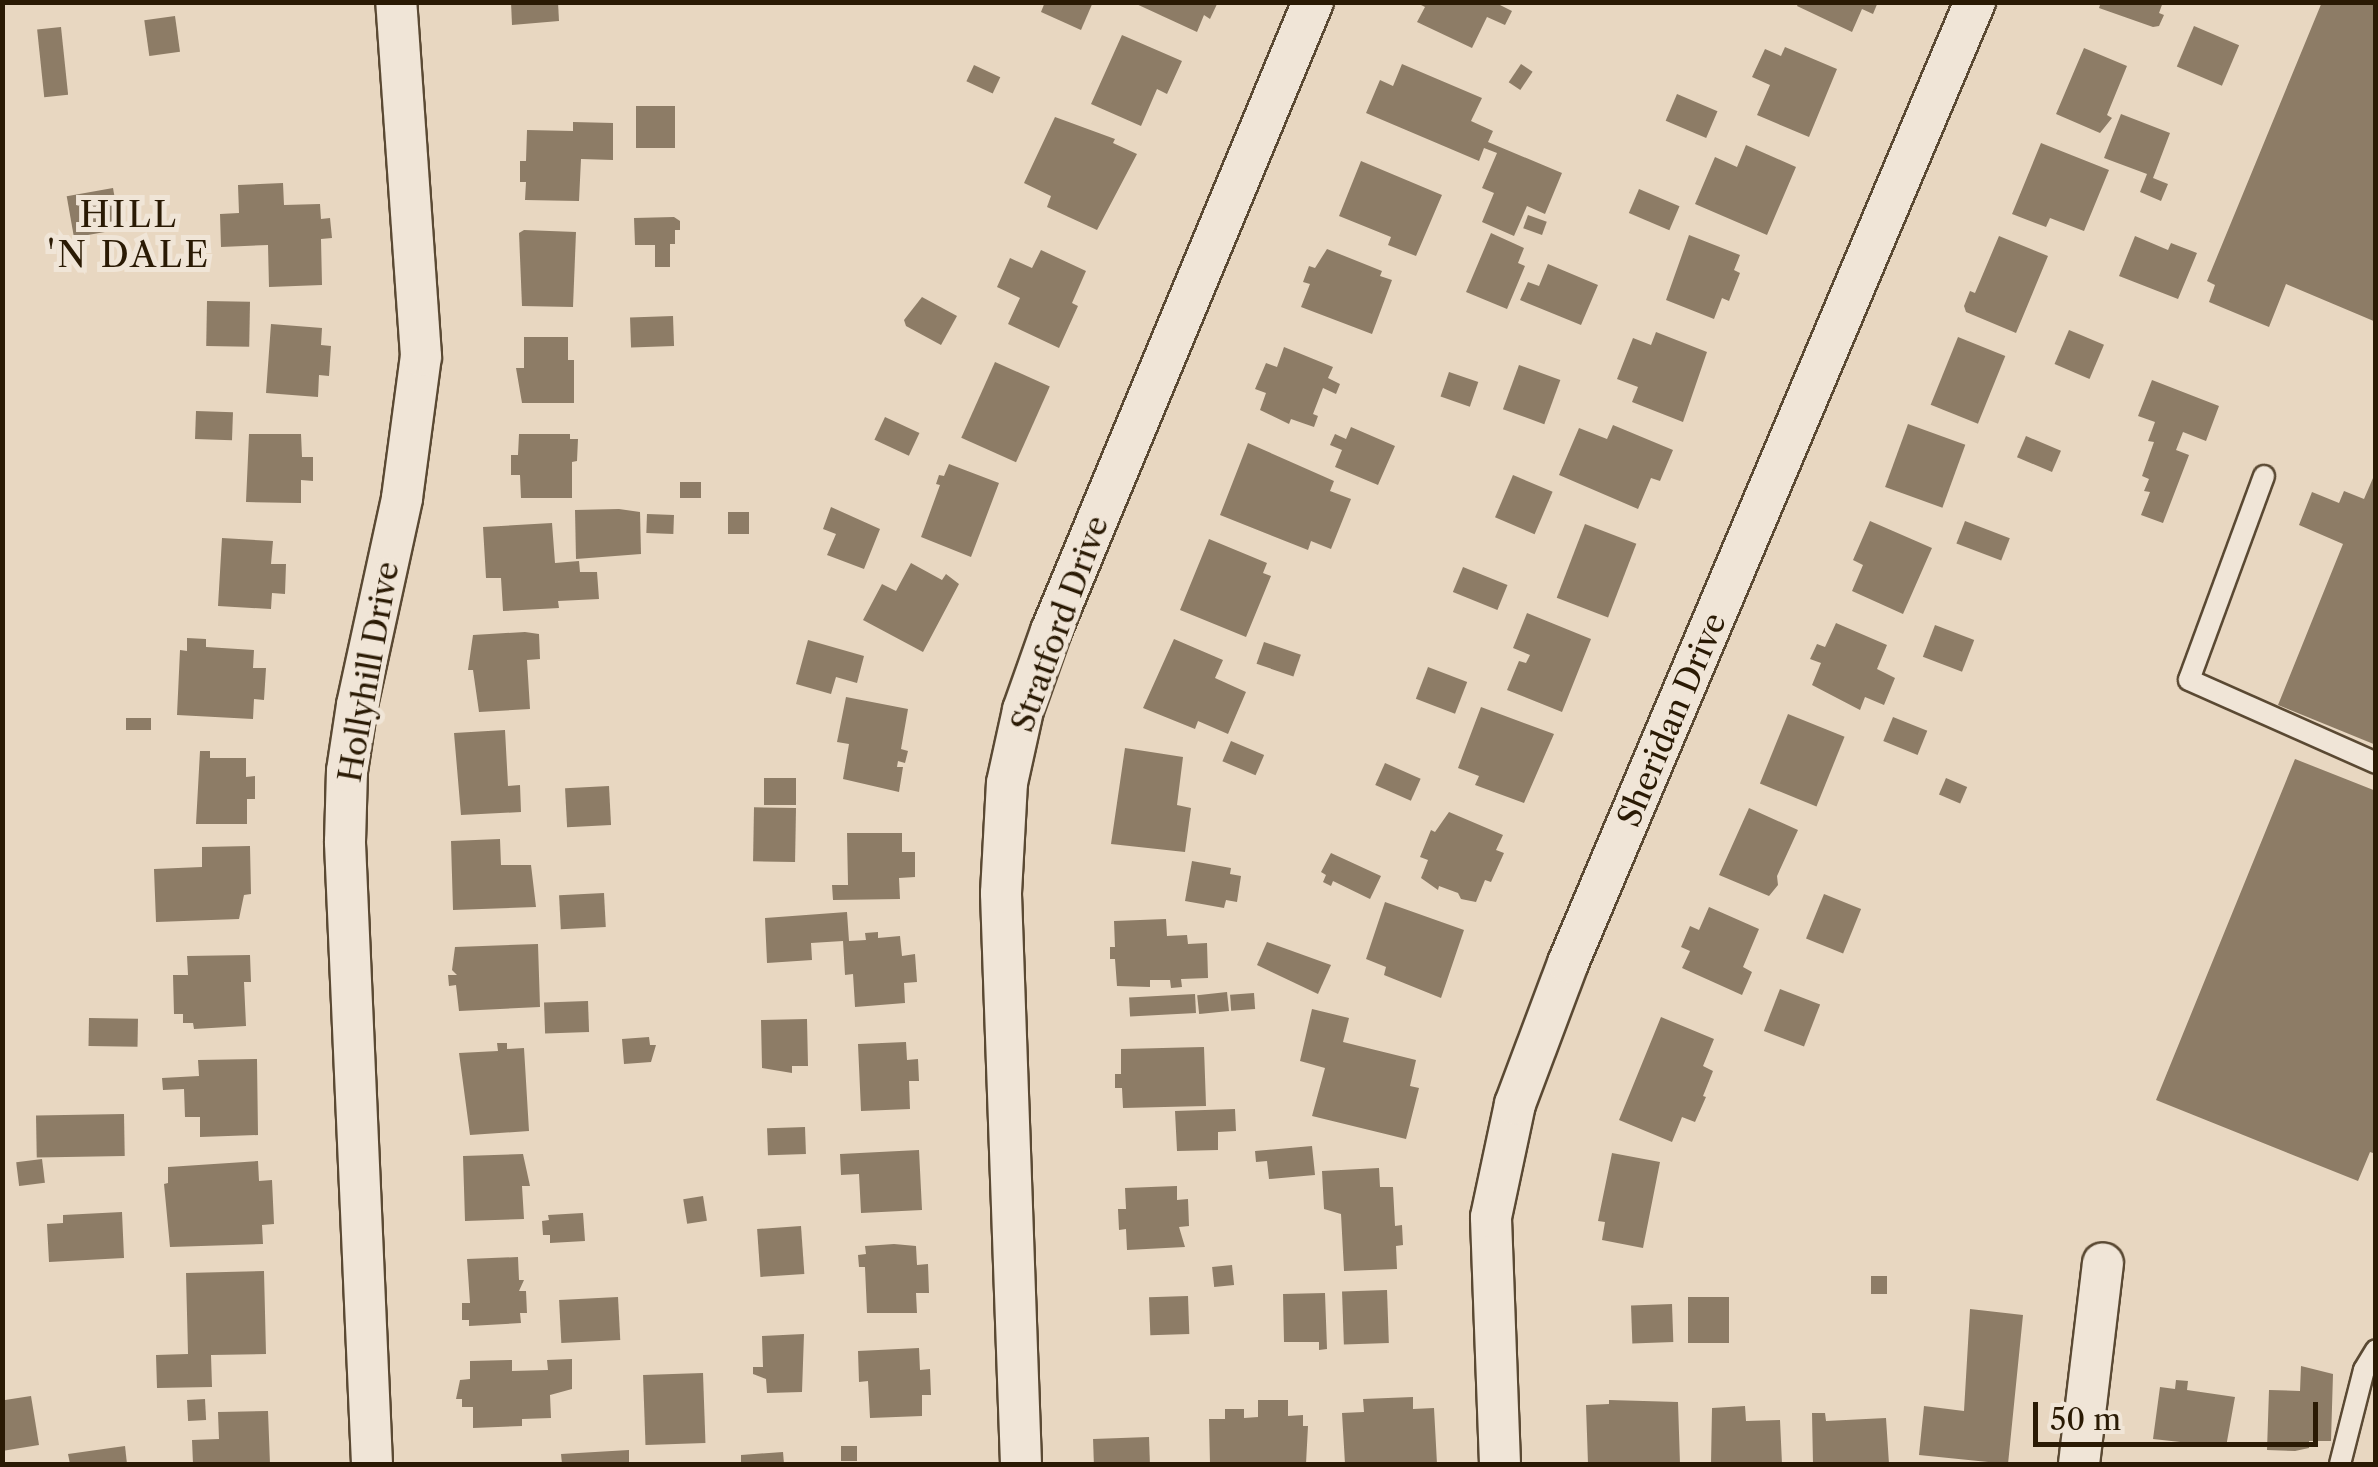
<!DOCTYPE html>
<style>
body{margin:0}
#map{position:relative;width:2378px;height:1467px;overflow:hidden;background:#e8d7c1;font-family:"Libre Caslon Text",serif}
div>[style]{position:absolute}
.building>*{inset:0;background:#8d7c66;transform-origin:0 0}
.roads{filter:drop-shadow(2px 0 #5a4933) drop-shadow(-2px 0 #5a4933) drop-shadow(0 2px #5a4933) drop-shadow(0 -2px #5a4933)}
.service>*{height:20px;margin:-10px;padding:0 10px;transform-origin:10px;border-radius:10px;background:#f0e5d7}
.minor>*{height:40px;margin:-20px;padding:0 20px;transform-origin:20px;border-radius:20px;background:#f0e5d7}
span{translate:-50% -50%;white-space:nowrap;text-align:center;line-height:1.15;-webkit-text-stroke:10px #f0e5d7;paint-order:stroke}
.street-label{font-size:32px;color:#2a1a04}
.neighbourhood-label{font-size:35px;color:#2a1a04;letter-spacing:2.5px}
.frame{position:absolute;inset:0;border:5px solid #2a1a04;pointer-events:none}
.scale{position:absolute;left:2033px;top:1402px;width:285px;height:45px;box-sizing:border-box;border:5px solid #2a1a04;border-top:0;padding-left:12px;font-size:30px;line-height:35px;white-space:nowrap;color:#2a1a04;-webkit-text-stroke:8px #f0e5d7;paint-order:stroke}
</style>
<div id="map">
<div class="building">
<i style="clip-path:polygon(511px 2px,558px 2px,559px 21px,512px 25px)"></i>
<i style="clip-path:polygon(1045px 2px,1093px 2px,1081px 30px,1041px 12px)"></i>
<i style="clip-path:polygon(1132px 2px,1218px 2px,1210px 19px,1204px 15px,1197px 32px)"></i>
<i style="clip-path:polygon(1415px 2px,1494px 2px,1512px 11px,1505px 25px,1487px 17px,1472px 48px,1417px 22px,1425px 7px)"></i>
<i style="clip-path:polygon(1799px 2px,1878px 2px,1873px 14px,1862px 9px,1852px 32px,1797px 6px)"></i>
<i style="clip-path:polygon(2101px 2px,2163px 2px,2159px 13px,2164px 15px,2159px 26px,2153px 27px,2099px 8px)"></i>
<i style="clip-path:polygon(2322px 2px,2376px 2px,2376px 322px,2286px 284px,2269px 327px,2209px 302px,2215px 285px,2207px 281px)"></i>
<i style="left:175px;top:16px;width:36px;height:31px;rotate:82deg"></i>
<i style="left:2194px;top:26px;width:49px;height:44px;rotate:23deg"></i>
<i style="left:61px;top:27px;width:68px;height:24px;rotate:84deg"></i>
<i style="clip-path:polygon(1122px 35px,1182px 61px,1167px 94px,1157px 89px,1141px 126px,1091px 104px)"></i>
<i style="clip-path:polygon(1785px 47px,1837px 69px,1809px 137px,1757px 115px,1770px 85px,1752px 77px,1765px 49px,1781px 56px)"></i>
<i style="clip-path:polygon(2084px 48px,2127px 66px,2107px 115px,2112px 118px,2100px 133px,2056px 114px)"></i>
<i style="clip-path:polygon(1402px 64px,1482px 98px,1471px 121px,1493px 131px,1488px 142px,1562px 173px,1545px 214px,1527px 206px,1514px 236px,1482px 222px,1494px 193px,1482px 188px,1497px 153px,1484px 148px,1479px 161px,1366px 113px,1380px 80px,1393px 86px)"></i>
<i style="left:1521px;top:64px;width:14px;height:22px;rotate:34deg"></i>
<i style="left:974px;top:65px;width:29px;height:18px;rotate:25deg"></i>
<i style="left:1677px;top:94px;width:44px;height:29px;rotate:23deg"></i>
<i style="left:636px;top:106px;width:39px;height:42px"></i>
<i style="clip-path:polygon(2121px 114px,2170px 133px,2153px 178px,2168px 184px,2161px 201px,2140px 192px,2147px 174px,2104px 158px)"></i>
<i style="clip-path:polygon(1055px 117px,1115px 139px,1113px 143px,1137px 154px,1097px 230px,1047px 207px,1051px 196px,1024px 183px)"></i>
<i style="clip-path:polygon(573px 122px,613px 123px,613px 160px,581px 159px,579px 201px,525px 200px,526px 182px,520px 182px,520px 161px,526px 161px,527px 130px,573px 131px)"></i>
<i style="clip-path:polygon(2041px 143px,2109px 170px,2084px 231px,2050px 218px,2046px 227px,2012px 214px)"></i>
<i style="clip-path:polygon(1746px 145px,1796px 167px,1767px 235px,1695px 204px,1715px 157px,1737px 167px)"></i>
<i style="clip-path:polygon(1361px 161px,1442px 195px,1416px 256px,1388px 245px,1391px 237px,1339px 216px)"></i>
<i style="clip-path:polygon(283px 183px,284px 205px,320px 204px,321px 219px,330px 218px,332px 238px,321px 239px,322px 285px,269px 287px,268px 245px,221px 247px,220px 214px,239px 213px,238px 185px)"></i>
<i style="left:113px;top:188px;width:42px;height:47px;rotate:80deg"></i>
<i style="left:1639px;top:189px;width:44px;height:26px;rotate:23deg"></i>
<i style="left:1528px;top:215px;width:20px;height:14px;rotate:20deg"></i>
<i style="clip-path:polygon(674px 217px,680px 221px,680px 230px,675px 230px,675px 244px,670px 244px,670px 267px,655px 267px,655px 245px,635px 245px,634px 218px)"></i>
<i style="clip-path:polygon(524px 230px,576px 232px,573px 307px,522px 306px,519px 233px)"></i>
<i style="clip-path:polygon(1491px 233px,1524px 248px,1518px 263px,1525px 266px,1507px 309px,1466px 292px)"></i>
<i style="clip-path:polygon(1689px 235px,1740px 255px,1734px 270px,1740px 273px,1729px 301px,1722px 298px,1714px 319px,1666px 300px)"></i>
<i style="clip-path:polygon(1999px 236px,2048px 256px,2016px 333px,1966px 312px,1964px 306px,1970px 291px,1975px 293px)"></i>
<i style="clip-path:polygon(2135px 236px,2168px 250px,2171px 243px,2197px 253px,2178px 299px,2119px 276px)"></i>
<i style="clip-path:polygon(1327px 249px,1382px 271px,1380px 276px,1392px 280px,1372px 334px,1301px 307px,1310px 284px,1303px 282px,1309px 266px,1315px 268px)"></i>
<i style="clip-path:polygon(1041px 250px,1086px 271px,1072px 303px,1078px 306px,1059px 348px,1008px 324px,1020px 298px,997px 287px,1010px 258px,1032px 268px)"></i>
<i style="clip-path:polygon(1548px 264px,1598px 285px,1581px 325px,1520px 300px,1528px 282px,1539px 286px)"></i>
<i style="clip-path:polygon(922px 297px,957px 316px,941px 345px,906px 326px,904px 320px)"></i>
<i style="left:207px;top:301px;width:43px;height:45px;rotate:1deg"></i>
<i style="left:673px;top:316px;width:30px;height:43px;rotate:88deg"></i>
<i style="clip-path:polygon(271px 324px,322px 328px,321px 345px,331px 346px,329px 376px,319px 375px,318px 397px,266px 393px)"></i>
<i style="left:2069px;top:330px;width:38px;height:37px;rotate:23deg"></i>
<i style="clip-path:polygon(1656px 332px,1707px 352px,1683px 422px,1632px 402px,1638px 387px,1617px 379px,1633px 338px,1651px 345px)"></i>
<i style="clip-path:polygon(524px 337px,568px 337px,568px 360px,574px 360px,574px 403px,522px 403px,516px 368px,524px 368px)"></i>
<i style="left:1958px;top:337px;width:51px;height:73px;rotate:22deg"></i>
<i style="clip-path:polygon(1284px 347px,1333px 367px,1328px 378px,1340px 384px,1336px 394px,1323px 388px,1313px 414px,1318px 416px,1314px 427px,1291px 419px,1289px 424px,1260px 410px,1266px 393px,1255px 389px,1266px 363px,1277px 367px)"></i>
<i style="left:995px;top:362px;width:60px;height:83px;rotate:24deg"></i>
<i style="left:1519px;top:365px;width:44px;height:47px;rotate:20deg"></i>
<i style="left:1449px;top:372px;width:31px;height:26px;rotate:19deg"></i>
<i style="clip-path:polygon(2152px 380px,2219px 406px,2206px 441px,2183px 432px,2176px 450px,2189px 455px,2163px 523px,2141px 515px,2150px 492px,2144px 491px,2149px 479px,2142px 476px,2154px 442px,2148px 441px,2155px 422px,2138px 416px)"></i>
<i style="left:196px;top:411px;width:37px;height:28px;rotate:2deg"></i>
<i style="left:885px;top:417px;width:38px;height:25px;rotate:25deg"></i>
<i style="left:1908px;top:424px;width:61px;height:67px;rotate:20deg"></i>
<i style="clip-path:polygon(1613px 425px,1673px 450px,1660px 481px,1651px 478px,1638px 509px,1559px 475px,1579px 428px,1607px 439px)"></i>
<i style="clip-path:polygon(1351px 427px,1395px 446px,1378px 485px,1335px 467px,1342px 450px,1330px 445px,1335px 434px,1346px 439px)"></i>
<i style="clip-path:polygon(249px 434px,301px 434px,302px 457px,313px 457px,313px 481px,301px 480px,301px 503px,246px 502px)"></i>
<i style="clip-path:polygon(519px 434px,570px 434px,570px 439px,578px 439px,577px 461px,572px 462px,572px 498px,521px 498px,520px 475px,511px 475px,511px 455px,518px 455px)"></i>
<i style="left:2026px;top:436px;width:38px;height:23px;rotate:23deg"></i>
<i style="clip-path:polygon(1248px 443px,1334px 481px,1330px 491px,1351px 499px,1331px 549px,1311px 541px,1308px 550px,1220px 515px)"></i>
<i style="clip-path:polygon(949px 464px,999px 483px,971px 557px,921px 537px,940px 485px,936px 484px,939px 475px,944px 476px)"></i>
<i style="clip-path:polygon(2376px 471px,2376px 745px,2278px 705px,2343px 544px,2299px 525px,2312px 492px,2339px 503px,2344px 491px,2364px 499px)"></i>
<i style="left:1513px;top:475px;width:43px;height:46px;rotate:23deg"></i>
<i style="left:701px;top:482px;width:16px;height:21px;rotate:90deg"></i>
<i style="clip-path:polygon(831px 507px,880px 529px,864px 569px,827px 555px,836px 534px,823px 529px)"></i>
<i style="clip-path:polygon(619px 509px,640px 512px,641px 554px,576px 559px,575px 510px)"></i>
<i style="left:728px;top:512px;width:21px;height:22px"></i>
<i style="left:647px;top:514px;width:27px;height:19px;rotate:2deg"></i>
<i style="clip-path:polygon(1870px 521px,1932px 548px,1903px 614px,1852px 591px,1863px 565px,1853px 560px)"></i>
<i style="left:1965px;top:521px;width:48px;height:24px;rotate:21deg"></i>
<i style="clip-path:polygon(552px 523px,555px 563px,579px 561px,580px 572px,597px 572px,599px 599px,558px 601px,559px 608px,503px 611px,501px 578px,486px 578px,483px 527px)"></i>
<i style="left:1585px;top:524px;width:55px;height:79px;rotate:21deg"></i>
<i style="clip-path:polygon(222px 538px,273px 541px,271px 564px,286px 564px,285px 594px,272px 593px,271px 609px,218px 606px)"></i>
<i style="clip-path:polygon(1209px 539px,1267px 563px,1263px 573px,1271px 576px,1246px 637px,1180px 610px)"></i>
<i style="clip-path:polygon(911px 563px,942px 580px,946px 574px,959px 584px,923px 652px,863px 620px,882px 584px,896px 591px)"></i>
<i style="left:1463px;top:567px;width:48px;height:27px;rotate:22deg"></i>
<i style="clip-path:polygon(1527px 613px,1591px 639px,1562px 712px,1507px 690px,1519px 661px,1526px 663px,1530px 655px,1513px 648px)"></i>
<i style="clip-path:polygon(1836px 623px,1887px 645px,1877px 669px,1895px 678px,1884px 705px,1865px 697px,1860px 710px,1812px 685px,1821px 663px,1810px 659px,1817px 644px,1825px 647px)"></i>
<i style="left:1935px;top:625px;width:42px;height:34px;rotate:21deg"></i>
<i style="clip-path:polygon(525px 632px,539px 634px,540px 659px,527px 660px,530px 709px,479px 712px,473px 670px,468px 670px,473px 635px)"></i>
<i style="clip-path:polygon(187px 638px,206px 639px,206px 647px,254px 650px,253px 668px,266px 668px,264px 700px,254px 699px,253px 719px,177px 715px,180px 650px,187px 651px)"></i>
<i style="clip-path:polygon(1174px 639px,1223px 660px,1215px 678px,1246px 692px,1228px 734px,1198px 721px,1195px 729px,1143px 708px)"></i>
<i style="clip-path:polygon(808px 640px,864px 656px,857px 683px,836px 677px,831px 694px,796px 684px)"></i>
<i style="left:1264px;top:642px;width:39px;height:23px;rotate:19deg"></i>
<i style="left:1428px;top:667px;width:42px;height:34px;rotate:21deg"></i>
<i style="clip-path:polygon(846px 697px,908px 709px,901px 749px,908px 751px,905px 763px,898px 761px,897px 767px,903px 767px,899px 792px,843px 779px,849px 744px,837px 742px)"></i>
<i style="clip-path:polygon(1481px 707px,1554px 734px,1524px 803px,1475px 785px,1479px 776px,1458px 768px)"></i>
<i style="left:1788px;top:714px;width:61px;height:75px;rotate:22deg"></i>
<i style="left:1893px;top:717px;width:37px;height:26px;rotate:22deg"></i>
<i style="left:126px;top:718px;width:25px;height:12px"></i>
<i style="clip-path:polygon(505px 730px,508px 786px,520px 785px,521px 812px,461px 815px,454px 733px)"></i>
<i style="left:1231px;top:741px;width:36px;height:22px;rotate:23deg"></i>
<i style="clip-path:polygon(1125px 748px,1183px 757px,1177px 805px,1191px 808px,1185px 852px,1111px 844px)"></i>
<i style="clip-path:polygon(200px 751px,210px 751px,210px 758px,246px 758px,246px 777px,255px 776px,255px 799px,247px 799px,247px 824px,196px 824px)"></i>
<i style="clip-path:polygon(2295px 759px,2376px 791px,2376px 1154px,2370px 1152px,2358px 1181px,2156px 1100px)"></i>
<i style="left:1385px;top:763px;width:39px;height:24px;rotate:24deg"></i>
<i style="left:764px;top:778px;width:32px;height:27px"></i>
<i style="left:1946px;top:778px;width:23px;height:18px;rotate:23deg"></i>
<i style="left:609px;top:786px;width:39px;height:44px;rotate:87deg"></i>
<i style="left:796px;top:808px;width:54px;height:42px;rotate:91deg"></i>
<i style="clip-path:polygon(1749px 808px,1798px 830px,1777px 876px,1778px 885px,1769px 896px,1719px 875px)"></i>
<i style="clip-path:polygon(1449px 812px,1503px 835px,1496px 850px,1504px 853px,1491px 882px,1485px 880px,1476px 902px,1461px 899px,1458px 893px,1439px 886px,1438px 890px,1421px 878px,1428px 860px,1420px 857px,1431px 830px,1435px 832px)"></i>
<i style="clip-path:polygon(847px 833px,902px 833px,902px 852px,915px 852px,915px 877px,899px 878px,900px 899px,833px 900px,832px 885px,848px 885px)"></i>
<i style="clip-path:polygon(500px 839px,501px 865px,531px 865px,536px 907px,453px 910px,451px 841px)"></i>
<i style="clip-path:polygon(250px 846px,251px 894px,244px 895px,239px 919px,156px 922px,154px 869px,202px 867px,202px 847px)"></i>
<i style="clip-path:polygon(1331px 853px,1381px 876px,1370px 899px,1333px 881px,1331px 886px,1323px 882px,1326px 875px,1321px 872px)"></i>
<i style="clip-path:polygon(1192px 861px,1231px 868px,1230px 874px,1241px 876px,1237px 902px,1226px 900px,1224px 908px,1185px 901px)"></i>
<i style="left:604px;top:893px;width:34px;height:45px;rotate:87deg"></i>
<i style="left:1824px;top:894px;width:40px;height:48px;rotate:22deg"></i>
<i style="clip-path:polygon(1385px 902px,1464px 930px,1441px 998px,1384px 975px,1386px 967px,1366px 959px)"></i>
<i style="clip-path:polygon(1709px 907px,1759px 929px,1743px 967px,1752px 972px,1742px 995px,1682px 968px,1690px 951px,1681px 947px,1690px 926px,1699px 930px)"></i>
<i style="clip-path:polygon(847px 912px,849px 941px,866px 940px,865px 933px,878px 932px,878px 938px,900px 936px,902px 956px,915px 954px,917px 982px,904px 983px,905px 1003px,855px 1007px,853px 974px,845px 975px,843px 941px,811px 943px,812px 960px,767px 963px,765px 918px)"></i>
<i style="clip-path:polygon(1166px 919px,1167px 936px,1187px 935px,1188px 944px,1207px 943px,1208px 978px,1181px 979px,1182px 987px,1171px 988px,1170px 980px,1150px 980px,1150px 987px,1117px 986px,1115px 959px,1110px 959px,1110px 947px,1115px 947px,1114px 921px)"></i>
<i style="clip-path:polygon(1267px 942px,1331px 965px,1318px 994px,1257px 965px)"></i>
<i style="clip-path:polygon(538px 944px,540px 1007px,459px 1011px,456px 985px,449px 986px,448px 975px,457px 975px,452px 970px,455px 947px)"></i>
<i style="clip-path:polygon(250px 955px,251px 982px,244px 982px,246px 1026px,194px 1029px,193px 1023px,183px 1023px,183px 1014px,174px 1014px,173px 975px,188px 975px,187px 956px)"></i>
<i style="left:1780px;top:989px;width:43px;height:45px;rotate:21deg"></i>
<i style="left:1227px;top:992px;width:19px;height:30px;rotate:84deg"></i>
<i style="left:1254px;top:993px;width:16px;height:24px;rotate:86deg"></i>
<i style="left:1195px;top:994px;width:19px;height:66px;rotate:87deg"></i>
<i style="left:588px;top:1001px;width:31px;height:44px;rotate:88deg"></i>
<i style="clip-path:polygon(1312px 1009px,1349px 1018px,1343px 1042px,1416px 1060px,1410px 1086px,1419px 1088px,1406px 1139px,1312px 1116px,1325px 1068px,1300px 1061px)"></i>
<i style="clip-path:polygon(1661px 1017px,1714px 1039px,1703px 1066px,1713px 1071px,1703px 1096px,1706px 1097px,1695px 1122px,1682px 1117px,1672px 1142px,1619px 1120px)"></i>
<i style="left:89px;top:1018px;width:49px;height:28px;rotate:1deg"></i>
<i style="clip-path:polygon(807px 1019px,808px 1066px,792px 1066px,792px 1073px,762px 1068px,761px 1020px)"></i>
<i style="clip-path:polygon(649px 1037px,650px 1045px,656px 1045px,651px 1062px,624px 1064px,622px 1039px)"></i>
<i style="clip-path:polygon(906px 1042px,907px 1060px,918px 1059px,919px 1081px,909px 1081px,910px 1109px,861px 1111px,858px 1044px)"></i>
<i style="clip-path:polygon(497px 1043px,507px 1043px,507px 1049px,524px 1048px,529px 1131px,470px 1135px,459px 1053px,498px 1051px)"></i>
<i style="clip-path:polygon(1204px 1047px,1206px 1106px,1123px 1108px,1122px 1088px,1115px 1088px,1115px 1074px,1121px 1074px,1121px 1049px)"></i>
<i style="clip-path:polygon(257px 1059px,258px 1135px,200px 1137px,200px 1117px,185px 1117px,184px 1089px,163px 1090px,162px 1078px,199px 1076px,198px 1060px)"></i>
<i style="clip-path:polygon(1235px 1109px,1236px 1131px,1218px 1132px,1218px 1150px,1177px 1151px,1175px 1111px)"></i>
<i style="left:124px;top:1114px;width:42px;height:88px;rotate:89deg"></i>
<i style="left:805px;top:1127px;width:27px;height:38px;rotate:88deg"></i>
<i style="clip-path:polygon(1312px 1146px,1315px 1175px,1269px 1179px,1267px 1161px,1256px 1162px,1255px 1151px)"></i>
<i style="clip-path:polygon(919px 1150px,922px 1210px,861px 1213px,859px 1174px,841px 1175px,840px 1154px)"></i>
<i style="clip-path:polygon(1612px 1153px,1660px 1162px,1643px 1248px,1602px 1240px,1605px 1222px,1598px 1221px)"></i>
<i style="clip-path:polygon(523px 1154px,530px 1186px,522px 1186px,524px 1219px,465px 1221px,463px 1156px)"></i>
<i style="left:42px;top:1159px;width:24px;height:26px;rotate:83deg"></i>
<i style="clip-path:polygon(258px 1161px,259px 1181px,272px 1180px,274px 1224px,262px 1225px,263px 1244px,170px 1247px,164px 1184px,168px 1183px,168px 1167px)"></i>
<i style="clip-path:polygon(1379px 1168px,1380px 1187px,1393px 1187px,1395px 1226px,1402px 1225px,1403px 1245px,1396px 1246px,1397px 1269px,1344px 1271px,1341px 1214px,1324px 1209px,1322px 1171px)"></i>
<i style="clip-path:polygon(1177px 1186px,1177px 1200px,1188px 1199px,1189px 1226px,1179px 1227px,1185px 1247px,1127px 1250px,1126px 1229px,1119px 1230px,1118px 1209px,1126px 1209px,1125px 1188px)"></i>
<i style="left:703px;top:1196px;width:25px;height:20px;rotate:81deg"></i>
<i style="clip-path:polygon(122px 1212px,124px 1258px,49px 1262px,47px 1224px,63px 1223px,63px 1215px)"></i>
<i style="clip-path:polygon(583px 1213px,585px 1241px,550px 1243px,550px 1235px,543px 1235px,542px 1221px,549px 1220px,548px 1215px)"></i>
<i style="left:801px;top:1226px;width:48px;height:44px;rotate:86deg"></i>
<i style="clip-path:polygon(894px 1244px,916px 1246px,917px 1265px,928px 1264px,929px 1293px,916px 1293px,917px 1313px,867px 1313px,865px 1267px,859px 1267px,858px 1255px,866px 1254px,865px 1246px)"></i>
<i style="clip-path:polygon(518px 1257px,519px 1280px,524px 1280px,519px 1291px,526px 1291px,527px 1313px,520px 1313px,521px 1323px,469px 1326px,469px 1320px,462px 1320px,462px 1303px,470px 1303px,467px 1259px)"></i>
<i style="left:1232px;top:1265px;width:20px;height:20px;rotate:84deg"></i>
<i style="clip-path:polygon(264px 1271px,266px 1354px,211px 1355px,212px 1387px,157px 1388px,156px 1355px,188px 1354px,186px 1273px)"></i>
<i style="left:1871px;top:1276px;width:16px;height:18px"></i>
<i style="left:1387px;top:1290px;width:53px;height:45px;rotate:88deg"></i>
<i style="clip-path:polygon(1325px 1293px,1327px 1349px,1319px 1350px,1319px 1342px,1284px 1342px,1283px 1294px)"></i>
<i style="left:1188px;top:1296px;width:38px;height:39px;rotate:88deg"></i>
<i style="left:618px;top:1297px;width:43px;height:59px;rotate:87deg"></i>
<i style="left:1688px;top:1297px;width:41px;height:46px"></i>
<i style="left:1672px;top:1304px;width:38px;height:41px;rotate:88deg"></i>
<i style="clip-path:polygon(1970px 1309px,2023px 1315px,2008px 1464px,1919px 1455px,1924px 1406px,1964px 1411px)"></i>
<i style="clip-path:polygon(804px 1334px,802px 1392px,767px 1393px,766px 1379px,753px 1374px,753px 1367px,763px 1367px,762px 1336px)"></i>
<i style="clip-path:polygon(919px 1348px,920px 1370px,930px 1369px,931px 1395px,922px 1395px,922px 1416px,870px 1418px,868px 1381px,859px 1382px,858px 1351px)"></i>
<i style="clip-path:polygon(572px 1359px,572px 1389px,550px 1395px,551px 1418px,522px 1419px,522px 1426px,473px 1428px,473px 1407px,462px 1407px,462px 1399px,456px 1399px,460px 1380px,470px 1379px,470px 1361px,512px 1360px,512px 1371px,548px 1370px,547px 1360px)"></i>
<i style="clip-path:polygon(2301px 1366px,2333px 1374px,2331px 1441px,2309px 1441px,2309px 1448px,2295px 1451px,2267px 1450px,2269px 1390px,2300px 1391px)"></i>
<i style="left:703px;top:1373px;width:70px;height:60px;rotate:88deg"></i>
<i style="clip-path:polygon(2176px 1380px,2188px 1381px,2187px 1390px,2235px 1397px,2226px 1447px,2153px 1439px,2160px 1387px,2175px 1389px)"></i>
<i style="clip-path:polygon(31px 1396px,39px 1445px,2px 1451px,5px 1400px)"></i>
<i style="clip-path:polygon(1413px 1397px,1413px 1409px,1434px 1408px,1437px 1464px,1345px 1464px,1342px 1413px,1364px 1412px,1363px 1399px)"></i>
<i style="left:205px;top:1399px;width:21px;height:18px;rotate:87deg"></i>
<i style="clip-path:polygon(1258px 1400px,1288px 1400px,1288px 1416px,1303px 1415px,1303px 1426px,1308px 1426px,1306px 1464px,1210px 1464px,1209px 1419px,1225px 1419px,1225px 1409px,1244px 1409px,1244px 1418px,1258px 1417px)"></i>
<i style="clip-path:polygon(1609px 1400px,1678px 1402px,1680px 1464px,1588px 1464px,1586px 1405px,1609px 1404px)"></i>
<i style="clip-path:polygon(1745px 1406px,1746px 1421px,1780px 1420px,1782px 1464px,1711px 1464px,1712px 1408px)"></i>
<i style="clip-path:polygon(268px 1411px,270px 1464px,193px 1464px,192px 1440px,219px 1439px,218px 1412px)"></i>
<i style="clip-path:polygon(1812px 1413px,1825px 1413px,1826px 1421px,1886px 1418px,1889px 1464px,1813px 1464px)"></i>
<i style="left:1149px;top:1437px;width:27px;height:56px;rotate:88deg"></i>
<i style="clip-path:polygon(125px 1446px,127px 1464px,70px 1464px,68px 1454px)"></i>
<i style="left:857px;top:1446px;width:15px;height:16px;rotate:90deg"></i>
<i style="clip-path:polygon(629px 1450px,629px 1464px,562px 1464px,561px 1454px)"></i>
<i style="clip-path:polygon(783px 1452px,784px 1464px,741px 1464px,741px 1455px)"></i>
</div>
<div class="roads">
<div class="service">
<i style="left:2264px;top:476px;width:217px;rotate:110.2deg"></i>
<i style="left:2189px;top:680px;width:205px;rotate:23.9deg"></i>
<i style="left:2340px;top:1464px;width:97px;rotate:-75.7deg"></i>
<i style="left:2364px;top:1370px;width:23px;rotate:-59deg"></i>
</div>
<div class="minor">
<i style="left:372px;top:1464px;width:623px;rotate:-92.49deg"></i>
<i style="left:345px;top:842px;width:71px;rotate:-88.4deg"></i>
<i style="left:347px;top:771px;width:67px;rotate:-81.4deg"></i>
<i style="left:357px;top:705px;width:212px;rotate:-77.7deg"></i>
<i style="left:402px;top:498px;width:143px;rotate:-82.4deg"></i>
<i style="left:421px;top:356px;width:355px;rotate:-94deg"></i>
<i style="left:1021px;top:1464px;width:571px;rotate:-92.01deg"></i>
<i style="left:1001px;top:893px;width:110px;rotate:-86.9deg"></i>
<i style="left:1007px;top:783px;width:75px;rotate:-77.6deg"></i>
<i style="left:1023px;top:710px;width:84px;rotate:-70.5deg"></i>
<i style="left:1051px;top:631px;width:681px;rotate:-67.39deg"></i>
<i style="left:1500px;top:1464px;width:247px;rotate:-92.1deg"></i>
<i style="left:1491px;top:1217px;width:116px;rotate:-78deg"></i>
<i style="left:1515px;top:1104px;width:151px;rotate:-69.4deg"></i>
<i style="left:1568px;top:963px;width:1044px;rotate:-67.05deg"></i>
<i style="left:2079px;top:1464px;width:202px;rotate:-83.2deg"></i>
</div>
</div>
<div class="street-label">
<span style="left:1060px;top:624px;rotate:-70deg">Stratford Drive</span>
<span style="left:369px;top:672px;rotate:-80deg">Hollyhill Drive</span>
<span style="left:1672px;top:720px;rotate:-67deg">Sheridan Drive</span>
</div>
<div class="neighbourhood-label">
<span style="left:129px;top:235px">HILL<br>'N DALE</span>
</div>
<div class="frame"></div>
<div class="scale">50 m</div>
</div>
